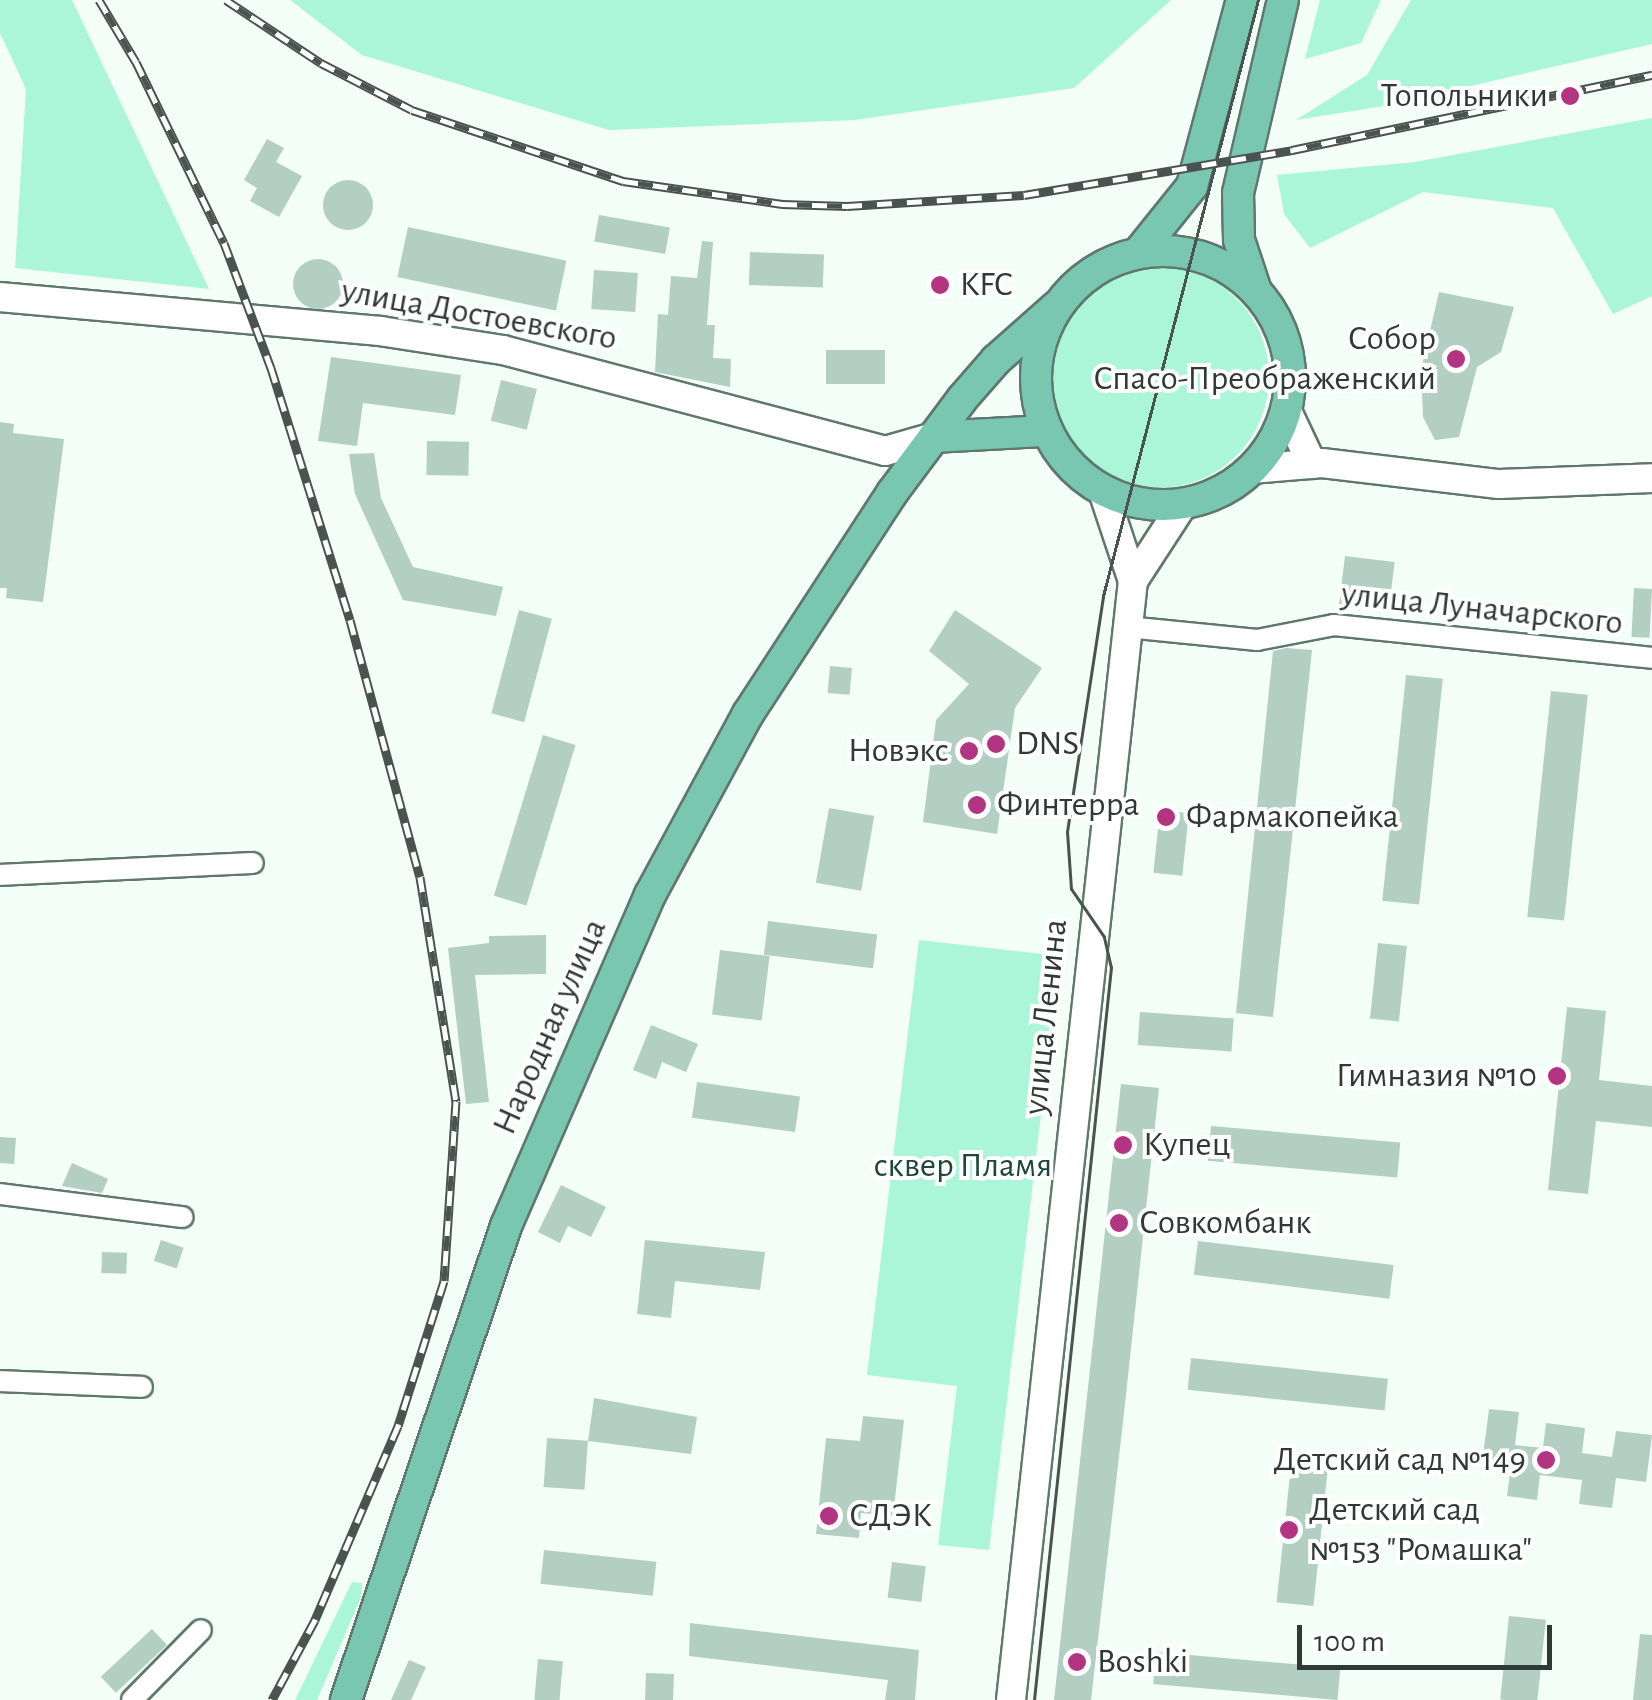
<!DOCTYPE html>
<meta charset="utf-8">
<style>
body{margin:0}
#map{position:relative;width:1652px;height:1700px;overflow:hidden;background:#f3fef9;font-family:"Alegreya Sans",sans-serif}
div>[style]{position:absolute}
.green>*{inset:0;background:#abf6d8}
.round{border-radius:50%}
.building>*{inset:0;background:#b3cec2;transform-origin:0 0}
.roads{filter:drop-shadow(2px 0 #5f776d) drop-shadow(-2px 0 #5f776d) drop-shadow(0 2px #5f776d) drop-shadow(0 -2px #5f776d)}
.street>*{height:20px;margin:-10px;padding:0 10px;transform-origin:10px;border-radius:10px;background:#fff}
.secondary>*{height:28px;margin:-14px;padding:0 14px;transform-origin:14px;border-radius:14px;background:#fff}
.primary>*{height:30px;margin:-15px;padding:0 15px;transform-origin:15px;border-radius:15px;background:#79c7b0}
.primary>.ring{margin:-15px;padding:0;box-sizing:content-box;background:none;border:30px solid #79c7b0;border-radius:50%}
.tram>*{height:2.5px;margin:-1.25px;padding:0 1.25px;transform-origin:1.25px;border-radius:1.25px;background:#49534f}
.rail>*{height:9px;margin-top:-4.5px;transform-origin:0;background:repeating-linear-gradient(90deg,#fff 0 15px,#49534f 0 30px);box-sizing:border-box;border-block:2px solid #49534f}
.dots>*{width:28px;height:28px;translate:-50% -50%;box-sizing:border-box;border:5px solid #fff;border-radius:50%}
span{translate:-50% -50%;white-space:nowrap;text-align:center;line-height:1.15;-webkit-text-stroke:8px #fff;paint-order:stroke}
.poi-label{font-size:35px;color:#2f3935}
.right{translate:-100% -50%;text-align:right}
.left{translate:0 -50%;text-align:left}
.street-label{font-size:35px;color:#2f3935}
.park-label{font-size:35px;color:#1e4738}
.scale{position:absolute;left:1297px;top:1625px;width:255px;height:45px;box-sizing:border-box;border:5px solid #2f3935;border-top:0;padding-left:12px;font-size:30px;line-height:35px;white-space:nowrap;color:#2f3935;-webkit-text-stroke:8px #fff;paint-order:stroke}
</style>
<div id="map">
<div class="green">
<i style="clip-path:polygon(0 0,72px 0,209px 289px,15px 268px,26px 89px,0 33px)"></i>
<i style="clip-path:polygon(290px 0,1171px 0,1074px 88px,855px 120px,609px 130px,362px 55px)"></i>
<i style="clip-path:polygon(1320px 0,1381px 0,1361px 43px,1305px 59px)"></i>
<i style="clip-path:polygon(1411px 0,1652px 0,1652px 44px,1384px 106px,1296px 120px,1367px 75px)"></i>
<i style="clip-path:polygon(1652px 118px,1652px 296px,1613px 314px,1553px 208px,1423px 192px,1310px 248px,1284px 214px,1277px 175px,1415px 162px)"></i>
<i class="round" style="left:1047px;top:266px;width:222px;height:222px"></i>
<i style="clip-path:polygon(919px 940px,1060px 956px,989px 1550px,938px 1545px,957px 1386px,867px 1375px)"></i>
<i style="clip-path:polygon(352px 1582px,362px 1583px,361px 1597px,317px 1700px,295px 1700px)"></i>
</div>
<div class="building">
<i style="clip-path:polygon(267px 139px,284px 148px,276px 162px,302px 176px,279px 217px,250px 201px,257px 188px,244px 180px)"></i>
<i class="round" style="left:323px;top:180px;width:50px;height:50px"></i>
<i style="left:599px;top:215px;width:72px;height:27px;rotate:10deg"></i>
<i style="left:408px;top:227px;width:162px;height:51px;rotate:12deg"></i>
<i style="clip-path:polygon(702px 241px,713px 242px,707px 325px,715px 325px,713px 358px,731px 359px,730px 387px,655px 372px,658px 314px,668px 315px,671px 276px,697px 278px)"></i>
<i style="left:750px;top:252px;width:74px;height:33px;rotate:2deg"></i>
<i class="round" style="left:293px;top:259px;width:50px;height:50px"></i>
<i style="left:594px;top:270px;width:44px;height:39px;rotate:4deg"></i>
<i style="clip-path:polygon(1439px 292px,1514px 307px,1501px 352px,1477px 367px,1459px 437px,1435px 440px,1423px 417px,1421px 370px)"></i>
<i style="left:826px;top:350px;width:59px;height:34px"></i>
<i style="clip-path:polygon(331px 357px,461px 375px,455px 415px,363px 403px,357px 446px,318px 441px)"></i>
<i style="left:501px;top:380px;width:37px;height:42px;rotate:14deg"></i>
<i style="clip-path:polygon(0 422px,14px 424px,13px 433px,64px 439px,43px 602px,6px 598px,7px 588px,0 588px)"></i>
<i style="left:427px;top:441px;width:42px;height:34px;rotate:1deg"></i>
<i style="clip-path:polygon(374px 453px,381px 498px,413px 567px,503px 587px,496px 616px,403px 600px,355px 494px,349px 454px)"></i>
<i style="left:1345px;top:556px;width:50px;height:49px;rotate:7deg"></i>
<i style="left:1634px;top:588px;width:18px;height:49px;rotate:3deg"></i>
<i style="left:519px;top:610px;width:34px;height:107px;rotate:15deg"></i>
<i style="clip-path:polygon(955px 610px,1042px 668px,1015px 708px,997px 834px,923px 822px,936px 720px,969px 684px,929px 651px)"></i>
<i style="clip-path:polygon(1286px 648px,1312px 650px,1273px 1017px,1236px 1013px,1273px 651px)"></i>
<i style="left:830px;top:666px;width:22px;height:27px;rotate:5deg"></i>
<i style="left:1406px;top:675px;width:37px;height:227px;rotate:6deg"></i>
<i style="left:1551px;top:691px;width:37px;height:227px;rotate:6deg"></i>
<i style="left:543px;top:735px;width:34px;height:168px;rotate:17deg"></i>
<i style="left:829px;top:808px;width:46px;height:76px;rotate:10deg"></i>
<i style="left:1160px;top:810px;width:29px;height:63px;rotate:6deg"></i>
<i style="left:768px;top:921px;width:110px;height:34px;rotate:7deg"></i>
<i style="clip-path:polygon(546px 935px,546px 974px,475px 975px,489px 1102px,466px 1104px,448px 948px,489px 943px,489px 936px)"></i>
<i style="left:1378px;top:943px;width:29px;height:76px;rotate:6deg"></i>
<i style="left:720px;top:950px;width:50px;height:65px;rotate:7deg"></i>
<i style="clip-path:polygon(1567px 1007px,1606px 1011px,1599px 1080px,1652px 1086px,1652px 1127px,1596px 1121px,1588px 1194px,1548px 1190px)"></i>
<i style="left:1140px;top:1012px;width:94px;height:33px;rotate:4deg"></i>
<i style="clip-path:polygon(651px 1025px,698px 1044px,686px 1072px,662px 1062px,656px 1079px,633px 1070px)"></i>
<i style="left:697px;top:1082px;width:104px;height:36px;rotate:8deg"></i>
<i style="clip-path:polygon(1121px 1084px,1159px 1088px,1125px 1404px,1091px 1700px,1054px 1700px)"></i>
<i style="left:1211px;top:1126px;width:190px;height:35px;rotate:5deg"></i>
<i style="left:0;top:1137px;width:16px;height:26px;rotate:4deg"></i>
<i style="clip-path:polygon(72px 1163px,108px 1179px,102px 1193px,62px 1186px)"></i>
<i style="clip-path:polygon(561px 1185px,606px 1207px,591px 1237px,568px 1226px,560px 1243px,538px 1232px)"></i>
<i style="left:161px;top:1240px;width:24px;height:22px;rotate:19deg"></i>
<i style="clip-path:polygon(645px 1240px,765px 1252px,760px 1290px,675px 1281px,671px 1318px,637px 1314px)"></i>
<i style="left:1198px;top:1241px;width:197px;height:34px;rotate:7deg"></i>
<i style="left:102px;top:1252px;width:25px;height:21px;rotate:2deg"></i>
<i style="left:1191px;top:1358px;width:198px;height:32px;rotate:6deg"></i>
<i style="clip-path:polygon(594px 1398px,697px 1417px,691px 1454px,588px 1441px)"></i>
<i style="clip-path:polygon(1489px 1409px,1519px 1412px,1515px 1445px,1543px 1448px,1546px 1423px,1585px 1428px,1582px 1453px,1612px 1457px,1616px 1431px,1652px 1435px,1646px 1482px,1616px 1478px,1612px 1508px,1579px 1504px,1582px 1480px,1540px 1475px,1537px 1500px,1507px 1496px,1511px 1466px,1482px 1463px)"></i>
<i style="clip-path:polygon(863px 1416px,904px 1420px,893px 1516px,861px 1513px,859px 1538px,816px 1534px,826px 1438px,860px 1441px)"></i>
<i style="left:547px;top:1438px;width:41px;height:49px;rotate:4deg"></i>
<i style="left:1291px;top:1465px;width:37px;height:138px;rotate:6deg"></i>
<i style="left:544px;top:1550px;width:113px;height:34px;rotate:6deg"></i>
<i style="left:892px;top:1562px;width:34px;height:36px;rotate:7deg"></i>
<i style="left:1509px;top:1616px;width:37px;height:84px;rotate:6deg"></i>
<i style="clip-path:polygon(690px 1623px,919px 1650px,915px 1700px,885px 1700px,888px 1680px,689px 1656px)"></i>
<i style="left:152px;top:1629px;width:22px;height:70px;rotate:47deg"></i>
<i style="clip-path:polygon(1640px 1634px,1652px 1635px,1652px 1700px,1633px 1700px)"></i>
<i style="left:1156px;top:1652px;width:185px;height:32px;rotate:5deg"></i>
<i style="left:538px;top:1659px;width:25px;height:41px;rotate:5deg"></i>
<i style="clip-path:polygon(409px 1660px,426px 1667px,411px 1700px,391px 1700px)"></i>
<i style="left:646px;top:1673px;width:28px;height:27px;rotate:2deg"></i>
</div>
<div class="roads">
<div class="street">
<i style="left:1127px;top:627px;width:131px;rotate:5.7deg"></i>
<i style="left:1257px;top:640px;width:78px;rotate:-11deg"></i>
<i style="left:1334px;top:625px;width:320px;rotate:5.9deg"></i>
<i style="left:0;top:875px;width:253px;rotate:-2.7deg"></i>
<i style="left:0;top:1194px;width:184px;rotate:7.2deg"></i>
<i style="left:0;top:1381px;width:142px;rotate:2.4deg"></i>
<i style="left:132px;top:1700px;width:98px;rotate:-45.4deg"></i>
</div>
<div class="secondary">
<i style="left:0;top:297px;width:382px;rotate:5.1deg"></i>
<i style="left:380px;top:331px;width:124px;rotate:8.8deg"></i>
<i style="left:503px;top:350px;width:395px;rotate:14.8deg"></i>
<i style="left:885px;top:451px;width:51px;rotate:-15.9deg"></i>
<i style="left:1286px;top:409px;width:61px;rotate:64.7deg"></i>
<i style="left:1251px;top:469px;width:71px;rotate:-4.8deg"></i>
<i style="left:1322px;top:463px;width:178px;rotate:6.8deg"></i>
<i style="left:1499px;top:484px;width:153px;rotate:-2.2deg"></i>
<i style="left:1103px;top:491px;width:95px;rotate:71.6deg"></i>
<i style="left:1011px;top:1700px;width:1126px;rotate:-83.78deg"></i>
<i style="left:1133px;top:581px;width:92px;rotate:-57deg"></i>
</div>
<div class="primary">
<i class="ring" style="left:1036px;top:251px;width:224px;height:224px"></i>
<i style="left:1139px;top:252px;width:85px;rotate:-51.2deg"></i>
<i style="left:1192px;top:186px;width:193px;rotate:-75deg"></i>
<i style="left:1256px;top:291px;width:54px;rotate:-108.4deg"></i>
<i style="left:1239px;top:240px;width:47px;rotate:-91.2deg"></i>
<i style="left:1238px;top:193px;width:198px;rotate:-76.9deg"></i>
<i style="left:934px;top:437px;width:112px;rotate:-3.1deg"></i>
<i style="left:346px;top:1700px;width:500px;rotate:-71.35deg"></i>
<i style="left:506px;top:1226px;width:361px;rotate:-66.5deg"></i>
<i style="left:650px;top:895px;width:206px;rotate:-61.6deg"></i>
<i style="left:748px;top:714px;width:264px;rotate:-56.9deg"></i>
<i style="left:892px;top:493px;width:117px;rotate:-53.3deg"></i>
<i style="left:962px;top:399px;width:52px;rotate:-48.9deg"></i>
<i style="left:996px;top:360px;width:80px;rotate:-41.5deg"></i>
</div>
</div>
<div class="tram">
<i style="left:1034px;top:1700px;width:736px;rotate:-84deg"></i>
<i style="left:1111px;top:968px;width:32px;rotate:-103deg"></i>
<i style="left:1104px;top:937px;width:58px;rotate:-124.5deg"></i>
<i style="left:1071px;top:889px;width:57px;rotate:-94deg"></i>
<i style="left:1067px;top:832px;width:239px;rotate:-81.3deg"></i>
<i style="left:1103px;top:596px;width:616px;rotate:-75.42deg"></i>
</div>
<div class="rail">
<i style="left:99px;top:0;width:72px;rotate:59.2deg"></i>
<i style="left:136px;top:62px;width:201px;rotate:64.1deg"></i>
<i style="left:224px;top:243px;width:134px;rotate:69.4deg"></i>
<i style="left:271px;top:368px;width:264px;rotate:72.6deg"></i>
<i style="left:350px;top:620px;width:266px;rotate:74.8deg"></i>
<i style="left:420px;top:877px;width:227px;rotate:80.9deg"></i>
<i style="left:456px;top:1101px;width:180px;rotate:93.8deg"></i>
<i style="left:444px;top:1281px;width:152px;rotate:107.6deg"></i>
<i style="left:398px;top:1426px;width:211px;rotate:113.2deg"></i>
<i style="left:315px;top:1620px;width:91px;rotate:118.3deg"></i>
<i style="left:226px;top:0;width:114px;rotate:33.6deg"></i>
<i style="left:321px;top:63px;width:102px;rotate:27.3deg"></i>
<i style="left:412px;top:110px;width:223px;rotate:18.6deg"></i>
<i style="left:623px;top:181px;width:161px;rotate:8.2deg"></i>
<i style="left:782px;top:204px;width:65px;rotate:1.8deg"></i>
<i style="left:847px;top:206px;width:177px;rotate:-3.6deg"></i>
<i style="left:1024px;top:195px;width:272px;rotate:-9.5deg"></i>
<i style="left:1292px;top:150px;width:368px;rotate:-11.8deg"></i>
</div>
<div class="dots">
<i style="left:1570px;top:96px;background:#b33481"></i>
<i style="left:940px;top:285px;background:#b33481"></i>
<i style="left:1456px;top:359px;background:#b33481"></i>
<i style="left:996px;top:744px;background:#b33481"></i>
<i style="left:969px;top:751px;background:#b33481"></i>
<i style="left:977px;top:805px;background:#b33481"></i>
<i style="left:1166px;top:817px;background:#b33481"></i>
<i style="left:1557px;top:1076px;background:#b33481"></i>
<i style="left:1123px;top:1145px;background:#b33481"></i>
<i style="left:1119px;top:1223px;background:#b33481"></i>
<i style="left:1546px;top:1460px;background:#b33481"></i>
<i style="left:829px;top:1516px;background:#b33481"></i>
<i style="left:1289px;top:1530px;background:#b33481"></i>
<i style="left:1077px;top:1662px;background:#b33481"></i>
</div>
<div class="poi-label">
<span class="right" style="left:1548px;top:96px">Топольники</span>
<span class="left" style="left:960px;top:285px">KFC</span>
<span class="right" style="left:1436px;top:359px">Собор<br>Спасо-Преображенский</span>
<span class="left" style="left:1016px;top:744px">DNS</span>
<span class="right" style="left:949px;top:751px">Новэкс</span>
<span class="left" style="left:997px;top:805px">Финтерра</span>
<span class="left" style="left:1186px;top:817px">Фармакопейка</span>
<span class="right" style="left:1537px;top:1076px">Гимназия №10</span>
<span class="left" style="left:1143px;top:1145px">Купец</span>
<span class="left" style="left:1139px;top:1223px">Совкомбанк</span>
<span class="right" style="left:1526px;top:1460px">Детский сад №149</span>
<span class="left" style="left:1309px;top:1530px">Детский сад<br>№153 "Ромашка"</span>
<span class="left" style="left:849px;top:1516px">СДЭК</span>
<span class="left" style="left:1097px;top:1662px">Boshki</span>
</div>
<div class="street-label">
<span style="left:479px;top:315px;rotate:10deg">улица Достоевского</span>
<span style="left:1482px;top:609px;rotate:6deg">улица Луначарского</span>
<span style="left:1046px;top:1017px;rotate:-84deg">улица Ленина</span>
<span style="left:550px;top:1027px;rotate:-66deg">Народная улица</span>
</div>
<div class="park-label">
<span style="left:963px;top:1166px">сквер Пламя</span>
</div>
<div class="scale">100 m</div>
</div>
